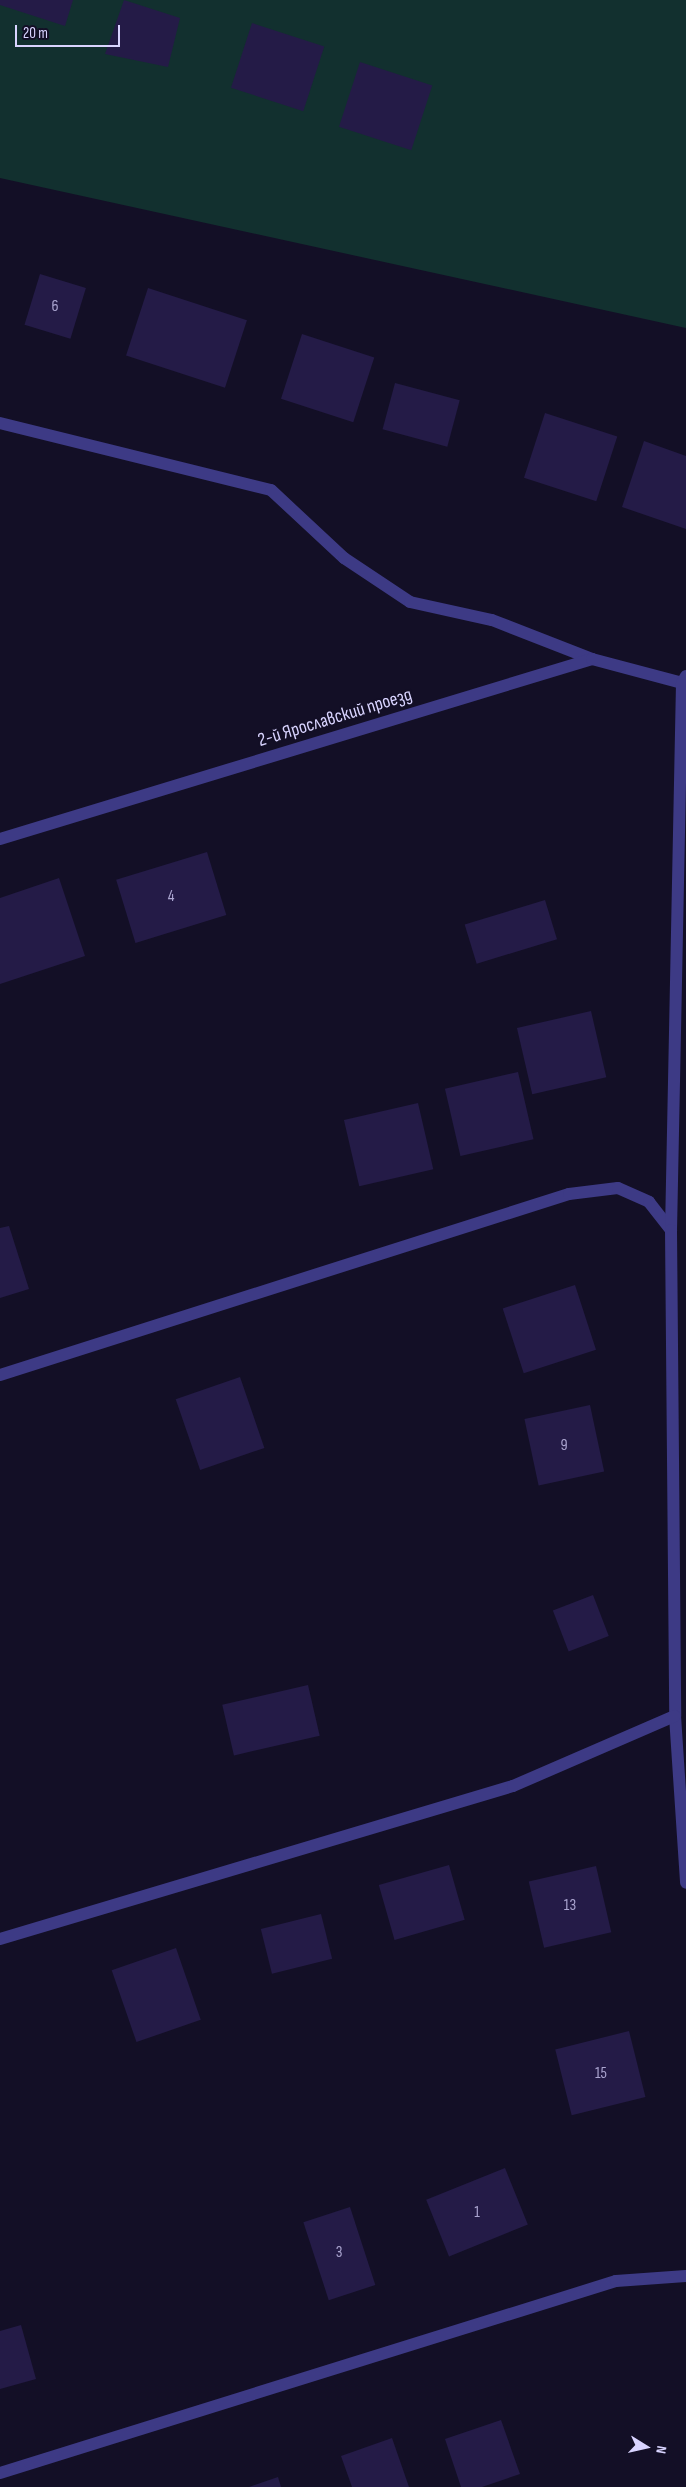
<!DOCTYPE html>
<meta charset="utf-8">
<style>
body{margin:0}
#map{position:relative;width:686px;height:2487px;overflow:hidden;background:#130f26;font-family:"Sofia Sans Condensed",sans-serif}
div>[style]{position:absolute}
.green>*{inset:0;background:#12302f}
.building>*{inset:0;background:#241b47;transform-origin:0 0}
.lane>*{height:12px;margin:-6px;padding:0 6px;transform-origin:6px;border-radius:6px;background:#3d3a85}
.street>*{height:12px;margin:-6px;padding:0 6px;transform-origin:6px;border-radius:6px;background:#3d3a85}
span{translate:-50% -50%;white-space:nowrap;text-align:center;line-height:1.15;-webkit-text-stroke:4px #130f26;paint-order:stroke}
.number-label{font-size:16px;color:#aca6d1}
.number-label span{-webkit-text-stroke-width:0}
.street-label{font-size:19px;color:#d9d4ff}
.north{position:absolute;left:621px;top:2422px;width:50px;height:50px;-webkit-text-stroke:4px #130f26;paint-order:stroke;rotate:100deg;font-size:14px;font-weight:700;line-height:20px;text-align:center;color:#d9d4ff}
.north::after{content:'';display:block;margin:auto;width:18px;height:22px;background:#d9d4ff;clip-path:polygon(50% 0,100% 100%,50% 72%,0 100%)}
.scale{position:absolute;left:15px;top:25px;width:105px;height:22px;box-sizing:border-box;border:2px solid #d9d4ff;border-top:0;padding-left:6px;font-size:15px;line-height:18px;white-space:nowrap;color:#d9d4ff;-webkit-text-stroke:4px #130f26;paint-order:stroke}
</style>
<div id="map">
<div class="green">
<i style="clip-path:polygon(0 0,686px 0,686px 328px,0 178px)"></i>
</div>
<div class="building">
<i style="clip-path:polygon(0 0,73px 0,65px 26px,0 5px)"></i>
<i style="clip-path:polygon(124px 0,180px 18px,168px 67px,105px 54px)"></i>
<i style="left:252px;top:23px;width:76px;height:68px;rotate:18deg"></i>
<i style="left:360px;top:62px;width:76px;height:68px;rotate:18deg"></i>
<i style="left:40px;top:274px;width:48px;height:53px;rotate:17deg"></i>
<i style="left:148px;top:288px;width:104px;height:71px;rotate:18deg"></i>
<i style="left:302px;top:334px;width:76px;height:68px;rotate:18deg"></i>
<i style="left:395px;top:383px;width:67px;height:48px;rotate:15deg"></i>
<i style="left:545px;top:413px;width:76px;height:68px;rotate:18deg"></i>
<i style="clip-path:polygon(644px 441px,686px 456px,686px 529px,622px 507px)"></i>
<i style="left:207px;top:852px;width:66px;height:95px;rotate:73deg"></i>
<i style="clip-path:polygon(59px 878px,85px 956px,0 984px,0 898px)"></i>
<i style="left:545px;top:900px;width:41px;height:84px;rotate:73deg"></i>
<i style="left:591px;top:1011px;width:68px;height:76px;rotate:77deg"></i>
<i style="left:518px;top:1072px;width:69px;height:75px;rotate:77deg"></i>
<i style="left:418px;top:1103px;width:68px;height:76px;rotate:77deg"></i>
<i style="clip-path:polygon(9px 1226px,29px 1289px,0 1298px,0 1228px)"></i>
<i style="left:575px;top:1285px;width:68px;height:76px;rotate:72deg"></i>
<i style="left:240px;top:1377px;width:75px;height:68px;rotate:71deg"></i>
<i style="left:590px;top:1405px;width:68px;height:67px;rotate:78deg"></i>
<i style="left:593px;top:1595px;width:44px;height:43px;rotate:69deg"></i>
<i style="left:308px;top:1685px;width:52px;height:88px;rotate:77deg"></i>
<i style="left:449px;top:1865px;width:57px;height:73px;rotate:74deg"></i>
<i style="left:596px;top:1866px;width:68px;height:69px;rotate:77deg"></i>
<i style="left:321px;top:1914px;width:46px;height:62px;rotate:76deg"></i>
<i style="left:176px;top:1948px;width:76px;height:68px;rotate:71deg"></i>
<i style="left:629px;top:2031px;width:68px;height:76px;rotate:76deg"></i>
<i style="left:505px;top:2168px;width:61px;height:85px;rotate:68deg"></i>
<i style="left:350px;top:2207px;width:82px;height:49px;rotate:72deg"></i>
<i style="clip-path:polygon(21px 2325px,36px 2379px,0 2389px,0 2331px)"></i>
<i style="clip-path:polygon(501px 2420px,520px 2474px,482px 2487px,461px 2487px,445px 2439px)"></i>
<i style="clip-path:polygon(392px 2438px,409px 2487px,352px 2487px,341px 2456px)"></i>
<i style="clip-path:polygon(278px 2477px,281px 2487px,249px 2487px)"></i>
</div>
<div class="lane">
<i style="left:0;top:423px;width:279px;rotate:13.9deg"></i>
<i style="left:271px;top:490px;width:100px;rotate:43deg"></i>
<i style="left:344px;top:558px;width:79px;rotate:33.7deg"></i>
<i style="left:410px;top:602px;width:84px;rotate:12.4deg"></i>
<i style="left:492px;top:620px;width:107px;rotate:21.3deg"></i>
<i style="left:0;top:839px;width:619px;rotate:-16.91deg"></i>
<i style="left:592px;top:659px;width:93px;rotate:14.9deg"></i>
<i style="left:0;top:1375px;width:597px;rotate:-17.65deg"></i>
<i style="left:569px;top:1194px;width:49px;rotate:-7deg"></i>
<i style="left:618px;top:1188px;width:34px;rotate:24deg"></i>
<i style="left:649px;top:1202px;width:36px;rotate:52deg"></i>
<i style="left:0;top:2473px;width:645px;rotate:-17.31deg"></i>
<i style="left:616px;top:2281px;width:70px;rotate:-4.1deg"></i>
</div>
<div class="street">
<i style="left:686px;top:676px;width:8px;rotate:120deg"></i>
<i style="left:682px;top:683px;width:547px;rotate:91.15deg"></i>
<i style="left:671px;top:1230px;width:486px;rotate:89.5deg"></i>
<i style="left:675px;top:1716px;width:167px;rotate:86.2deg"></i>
<i style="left:0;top:1939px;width:535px;rotate:-16.61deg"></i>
<i style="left:513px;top:1786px;width:176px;rotate:-23.4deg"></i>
</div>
<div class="number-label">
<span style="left:55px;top:307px">6</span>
<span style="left:171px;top:897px">4</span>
<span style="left:564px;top:1446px">9</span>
<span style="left:570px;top:1906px">13</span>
<span style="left:601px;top:2074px">15</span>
<span style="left:477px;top:2213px">1</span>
<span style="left:339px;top:2253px">3</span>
</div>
<div class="street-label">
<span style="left:335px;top:718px;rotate:-17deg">2-й Ярославский проезд</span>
</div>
<div class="north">N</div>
<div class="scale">20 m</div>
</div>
